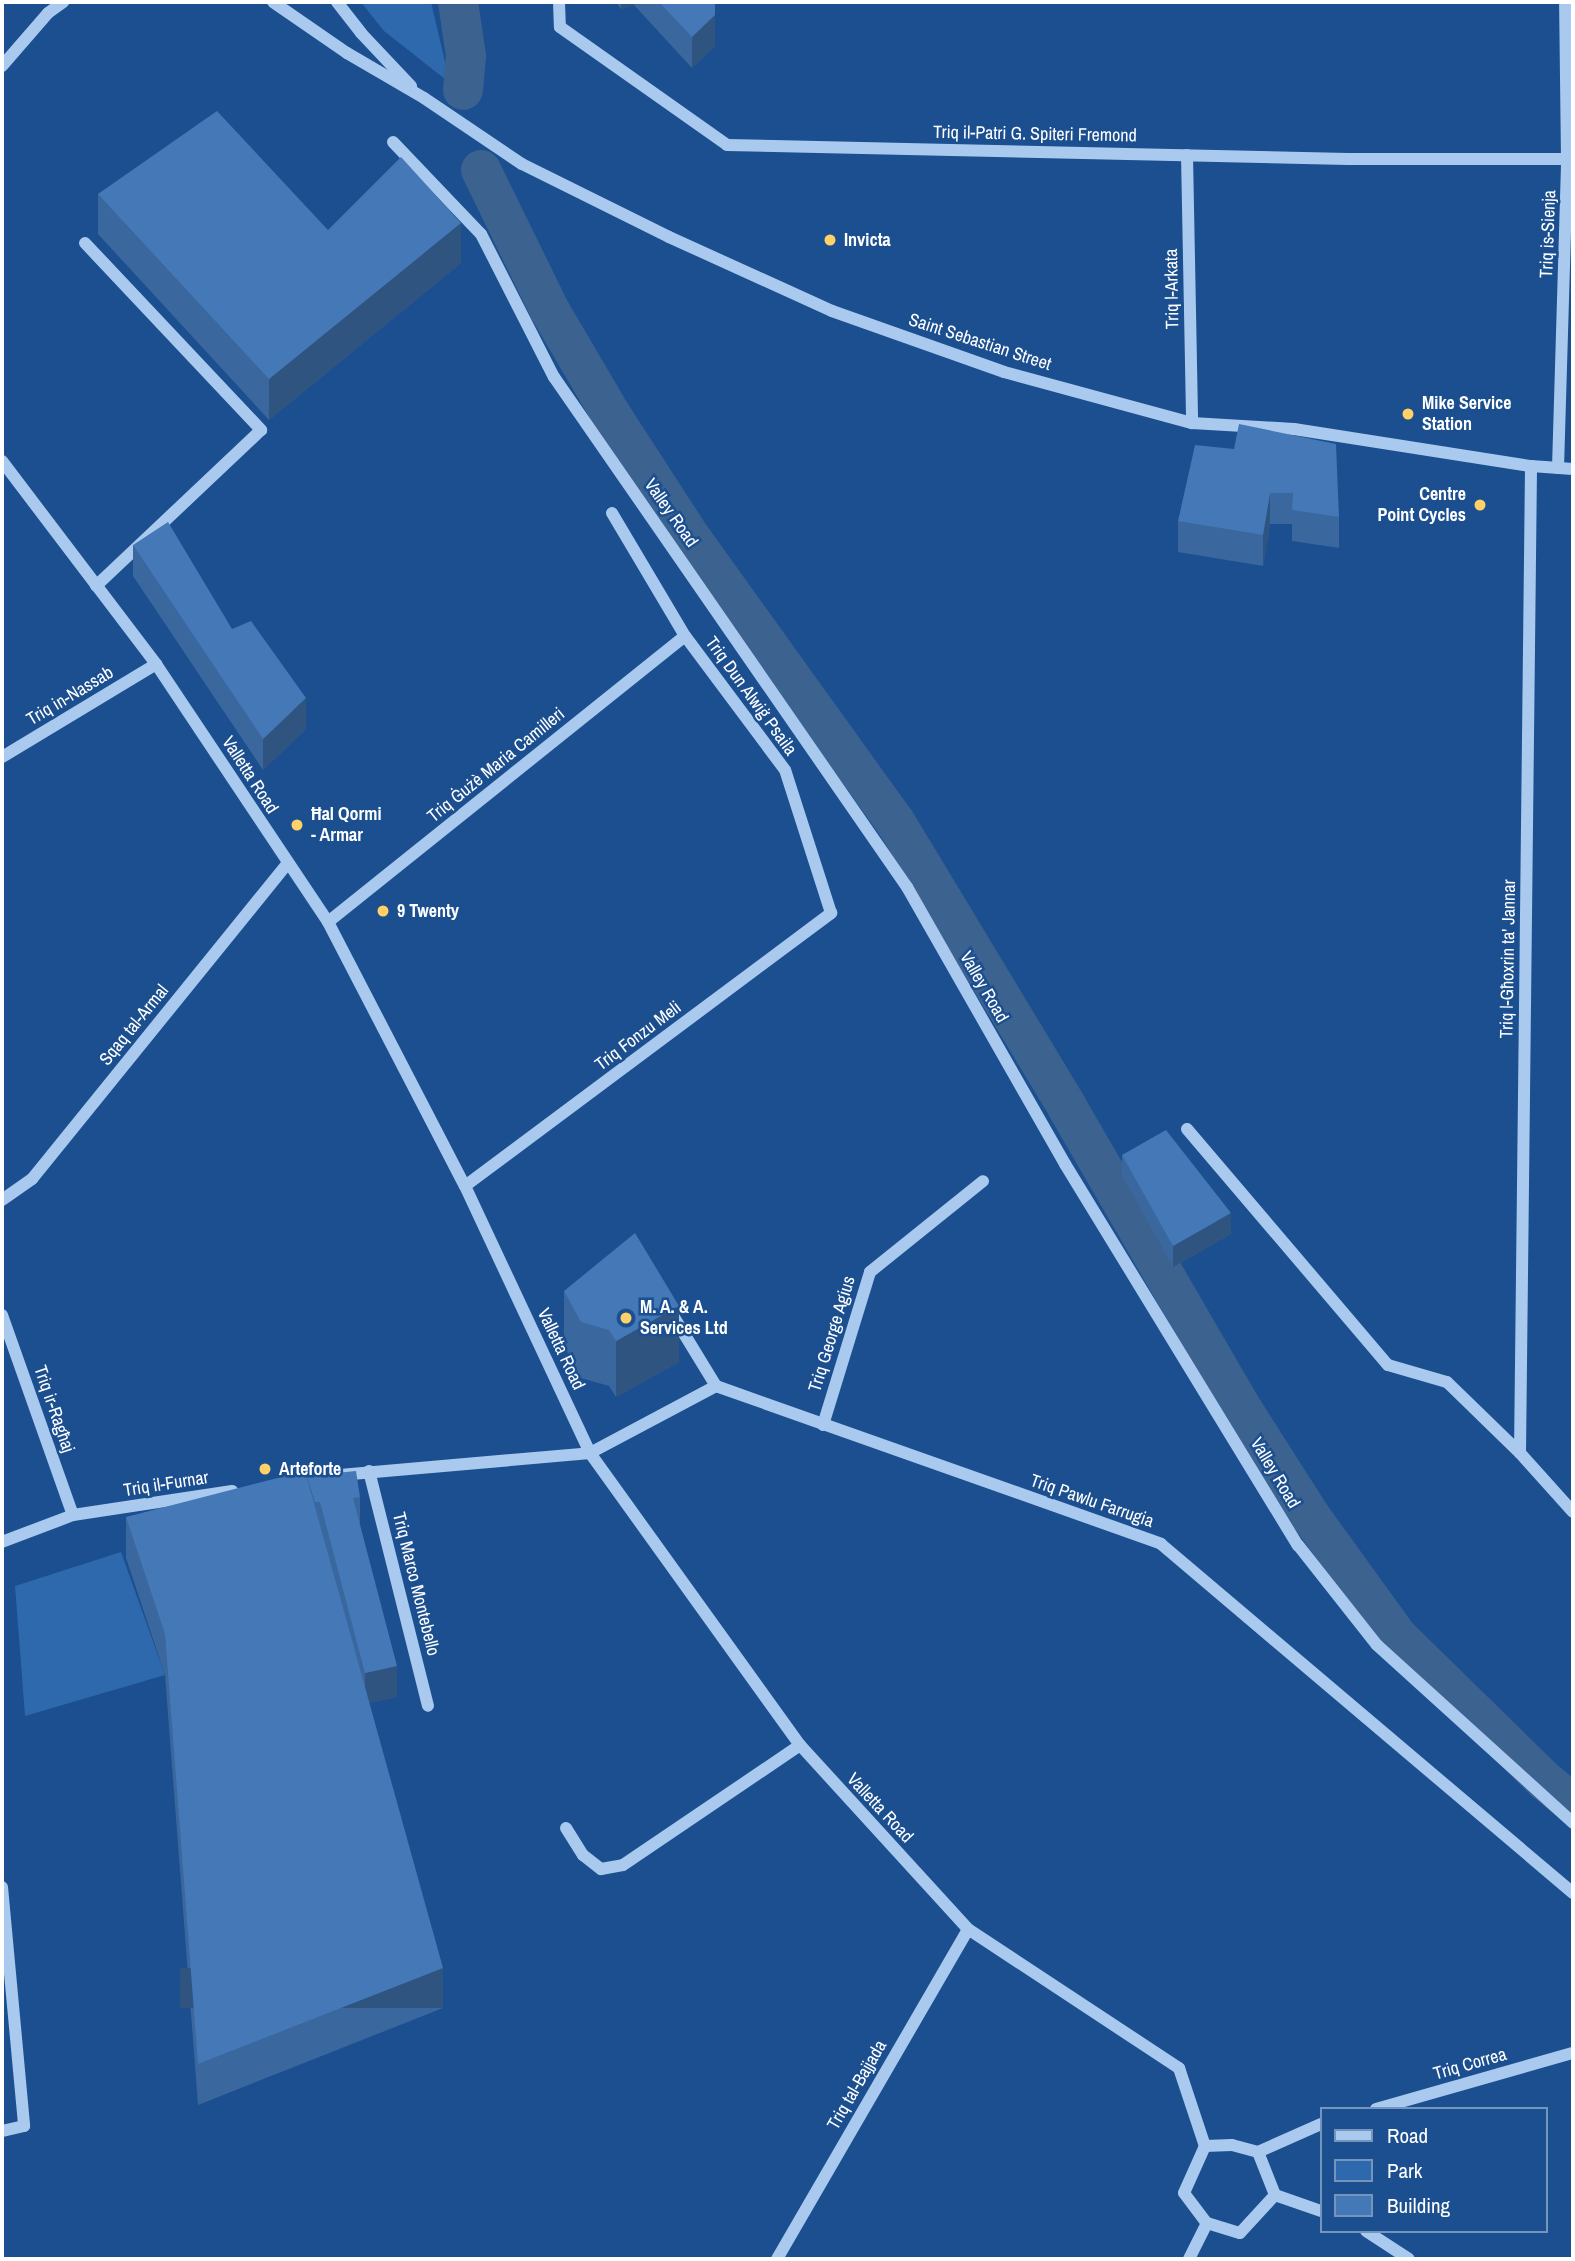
<!DOCTYPE html>
<meta charset="utf-8">
<style>
body{margin:0}
#map{position:relative;width:1575px;height:2261px;overflow:hidden;background:#1b4f8f;font-family:"Archivo Narrow",sans-serif}
div>[style]{position:absolute}
.green>*{inset:0;background:#2e69ad}
.canal>*{height:40px;margin:-20px;padding:0 20px;transform-origin:20px;border-radius:20px;background:#3c6290}
.minor>*{height:12px;margin:-6px;padding:0 6px;transform-origin:6px;border-radius:6px;background:#a9c9ee}
.wall>*{inset:0;background:#3a679d}
.shaded-wall>*{inset:0;background:#305480;transform-origin:0 0}
.building>*{inset:0;background:#4478b7}
.dots>*{width:19px;height:19px;translate:-50% -50%;box-sizing:border-box;border:4px solid #1b4f8f;border-radius:50%}
span{translate:-50% -50%;white-space:nowrap;text-align:center;line-height:1.15;-webkit-text-stroke:5px #1b4f8f;paint-order:stroke}
.street-label{font-size:18px;color:#fff}
.poi-label{font-size:18px;color:#fff;font-weight:700}
.left{translate:0 -50%;text-align:left}
.right{translate:-100% -50%;text-align:right}
.frame{position:absolute;inset:0;border:4px solid #fff;pointer-events:none}
.legend{position:absolute;left:1320px;top:2107px;width:228px;height:126px;box-sizing:border-box;background:#1b4f8f;border:2px solid #7695bc;margin:0;padding:9px 12px;list-style:none;font-size:21px;color:#fff}
.legend li{display:flex;align-items:center;gap:14px;height:35px}
.legend b{width:35px;border:2px solid #7695bc}
</style>
<div id="map">
<div class="green">
<i style="clip-path:polygon(361px 2px,431px 2px,450px 83px,384px 31px)"></i>
<i style="clip-path:polygon(121px 1552px,165px 1675px,25px 1716px,15px 1586px)"></i>
</div>
<div class="canal">
<i style="left:458px;top:2px;width:55px;rotate:81.6deg"></i>
<i style="left:466px;top:56px;width:34px;rotate:95deg"></i>
<i style="left:481px;top:170px;width:155px;rotate:63.9deg"></i>
<i style="left:549px;top:309px;width:121px;rotate:59.6deg"></i>
<i style="left:610px;top:413px;width:149px;rotate:57.1deg"></i>
<i style="left:691px;top:538px;width:351px;rotate:54.3deg"></i>
<i style="left:896px;top:823px;width:332px;rotate:58.9deg"></i>
<i style="left:1067px;top:1107px;width:343px;rotate:59.9deg"></i>
<i style="left:1239px;top:1404px;width:134px;rotate:57.5deg"></i>
<i style="left:1311px;top:1517px;width:148px;rotate:54.1deg"></i>
<i style="left:1398px;top:1637px;width:206px;rotate:44.4deg"></i>
<i style="left:1545px;top:1781px;width:36px;rotate:39deg"></i>
</div>
<div class="minor">
<i style="left:273px;top:2px;width:90px;rotate:34.6deg"></i>
<i style="left:347px;top:53px;width:89px;rotate:30.3deg"></i>
<i style="left:424px;top:98px;width:118px;rotate:34deg"></i>
<i style="left:522px;top:164px;width:164px;rotate:26.4deg"></i>
<i style="left:669px;top:237px;width:179px;rotate:24.4deg"></i>
<i style="left:832px;top:311px;width:182px;rotate:19.5deg"></i>
<i style="left:1004px;top:372px;width:195px;rotate:15.2deg"></i>
<i style="left:1192px;top:423px;width:102px;rotate:3.4deg"></i>
<i style="left:1294px;top:429px;width:240px;rotate:8.9deg"></i>
<i style="left:1531px;top:466px;width:42px;rotate:4.1deg"></i>
<i style="left:337px;top:2px;width:39px;rotate:52deg"></i>
<i style="left:361px;top:33px;width:73px;rotate:46.7deg"></i>
<i style="left:559px;top:2px;width:25px;rotate:88deg"></i>
<i style="left:560px;top:27px;width:204px;rotate:35.2deg"></i>
<i style="left:727px;top:145px;width:621px;rotate:1.29deg"></i>
<i style="left:1348px;top:159px;width:225px"></i>
<i style="left:2px;top:66px;width:70px;rotate:-49deg"></i>
<i style="left:48px;top:13px;width:19px;rotate:-36deg"></i>
<i style="left:393px;top:142px;width:127px;rotate:46.3deg"></i>
<i style="left:481px;top:234px;width:161px;rotate:63deg"></i>
<i style="left:554px;top:377px;width:620px;rotate:55.31deg"></i>
<i style="left:907px;top:887px;width:319px;rotate:60.3deg"></i>
<i style="left:1065px;top:1164px;width:447px;rotate:58.6deg"></i>
<i style="left:1298px;top:1545px;width:127px;rotate:51.7deg"></i>
<i style="left:1377px;top:1645px;width:265px;rotate:42.2deg"></i>
<i style="left:1187px;top:155px;width:268px;rotate:88.9deg"></i>
<i style="left:85px;top:243px;width:257px;rotate:46.7deg"></i>
<i style="left:261px;top:430px;width:227px;rotate:136.6deg"></i>
<i style="left:2px;top:461px;width:255px;rotate:52.8deg"></i>
<i style="left:156px;top:664px;width:310px;rotate:56.3deg"></i>
<i style="left:328px;top:922px;width:297px;rotate:62.6deg"></i>
<i style="left:465px;top:1186px;width:295px;rotate:64.9deg"></i>
<i style="left:590px;top:1453px;width:360px;rotate:54.3deg"></i>
<i style="left:800px;top:1745px;width:249px;rotate:47.6deg"></i>
<i style="left:968px;top:1929px;width:253px;rotate:33.4deg"></i>
<i style="left:1179px;top:2068px;width:82px;rotate:71.6deg"></i>
<i style="left:1205px;top:2146px;width:51px;rotate:114.1deg"></i>
<i style="left:1184px;top:2193px;width:38px;rotate:53deg"></i>
<i style="left:1207px;top:2223px;width:34px;rotate:17deg"></i>
<i style="left:1240px;top:2233px;width:52px;rotate:-47.4deg"></i>
<i style="left:1558px;top:468px;width:309px;rotate:-88.3deg"></i>
<i style="left:1567px;top:159px;width:157px;rotate:-90.7deg"></i>
<i style="left:2px;top:757px;width:180px;rotate:-31.1deg"></i>
<i style="left:328px;top:922px;width:457px;rotate:-38.7deg"></i>
<i style="left:1187px;top:1129px;width:310px;rotate:49.6deg"></i>
<i style="left:1388px;top:1365px;width:61px;rotate:16.1deg"></i>
<i style="left:1447px;top:1382px;width:102px;rotate:44.2deg"></i>
<i style="left:1520px;top:1453px;width:79px;rotate:48.1deg"></i>
<i style="left:465px;top:1186px;width:457px;rotate:-36.7deg"></i>
<i style="left:831px;top:913px;width:150px;rotate:-107.8deg"></i>
<i style="left:785px;top:770px;width:167px;rotate:-126.7deg"></i>
<i style="left:685px;top:636px;width:143px;rotate:-120.7deg"></i>
<i style="left:2px;top:1200px;width:37px;rotate:-35deg"></i>
<i style="left:32px;top:1179px;width:405px;rotate:-51deg"></i>
<i style="left:672px;top:1314px;width:84px;rotate:58.6deg"></i>
<i style="left:2px;top:1315px;width:212px;rotate:70.5deg"></i>
<i style="left:823px;top:1425px;width:160px;rotate:-72.9deg"></i>
<i style="left:870px;top:1272px;width:145px;rotate:-38.8deg"></i>
<i style="left:1520px;top:1453px;width:987px;rotate:-89.36deg"></i>
<i style="left:369px;top:1471px;width:242px;rotate:75.9deg"></i>
<i style="left:340px;top:1475px;width:251px;rotate:-5deg"></i>
<i style="left:590px;top:1453px;width:143px;rotate:-28deg"></i>
<i style="left:716px;top:1386px;width:472px;rotate:19.5deg"></i>
<i style="left:1161px;top:1544px;width:540px;rotate:40.27deg"></i>
<i style="left:2px;top:1542px;width:76px;rotate:-20.8deg"></i>
<i style="left:73px;top:1515px;width:161px;rotate:-8.6deg"></i>
<i style="left:566px;top:1828px;width:32px;rotate:58deg"></i>
<i style="left:583px;top:1855px;width:23px;rotate:38deg"></i>
<i style="left:601px;top:1869px;width:22px;rotate:-10deg"></i>
<i style="left:623px;top:1865px;width:214px;rotate:-34.1deg"></i>
<i style="left:2px;top:1887px;width:240px;rotate:84.7deg"></i>
<i style="left:24px;top:2126px;width:23px;rotate:167deg"></i>
<i style="left:1376px;top:2109px;width:205px;rotate:-15.9deg"></i>
<i style="left:1205px;top:2146px;width:27px;rotate:-2deg"></i>
<i style="left:1232px;top:2145px;width:27px;rotate:15deg"></i>
<i style="left:1258px;top:2152px;width:46px;rotate:68.4deg"></i>
<i style="left:1275px;top:2195px;width:49px;rotate:19.2deg"></i>
<i style="left:1258px;top:2152px;width:69px;rotate:-24deg"></i>
<i style="left:1366px;top:2231px;width:51px;rotate:33.1deg"></i>
<i style="left:777px;top:2259px;width:381px;rotate:-59.9deg"></i>
<i style="left:1189px;top:2259px;width:40px;rotate:-63.4deg"></i>
</div>
<div class="wall">
<i style="clip-path:polygon(616px 2px,715px 2px,715px 46px,692px 68px,634px 5px,621px 9px)"></i>
<i style="clip-path:polygon(98px 194px,328px 230px,461px 263px,269px 420px,98px 234px)"></i>
<i style="clip-path:polygon(1234px 449px,1339px 517px,1339px 548px,1292px 541px,1292px 524px,1270px 524px,1263px 566px,1178px 552px,1178px 521px)"></i>
<i style="clip-path:polygon(133px 545px,232px 629px,306px 729px,263px 770px,133px 576px)"></i>
<i style="clip-path:polygon(1122px 1155px,1231px 1234px,1173px 1267px,1122px 1176px)"></i>
<i style="clip-path:polygon(564px 1291px,679px 1362px,616px 1397px,609px 1386px,581px 1378px,564px 1346px)"></i>
<i style="clip-path:polygon(307px 1476px,360px 1497px,360px 1525px,397px 1697px,369px 1703px,443px 2008px,198px 2105px,165px 1675px,126px 1558px,126px 1517px,307px 1481px)"></i>
</div>
<div class="shaded-wall">
<i style="clip-path:polygon(621px 2px,634px 2px,634px 5px,621px 9px)"></i>
<i style="clip-path:polygon(715px 2px,715px 46px,692px 68px,692px 37px)"></i>
<i style="clip-path:polygon(461px 223px,461px 263px,269px 420px,269px 379px)"></i>
<i style="clip-path:polygon(1270px 493px,1270px 524px,1263px 566px,1263px 535px)"></i>
<i style="clip-path:polygon(306px 698px,306px 729px,263px 770px,263px 739px)"></i>
<i style="clip-path:polygon(1231px 1213px,1231px 1234px,1173px 1267px,1173px 1246px)"></i>
<i style="clip-path:polygon(679px 1306px,679px 1362px,616px 1397px,616px 1341px)"></i>
<i style="clip-path:polygon(397px 1666px,397px 1697px,365px 1704px,365px 1673px)"></i>
<i style="left:443px;top:1968px;width:40px;height:263px;rotate:90deg"></i>
</div>
<div class="building">
<i style="clip-path:polygon(659px 2px,715px 2px,715px 15px,692px 37px)"></i>
<i style="clip-path:polygon(217px 111px,328px 230px,401px 157px,461px 223px,269px 379px,98px 194px)"></i>
<i style="clip-path:polygon(1239px 424px,1336px 444px,1339px 517px,1292px 510px,1293px 493px,1270px 493px,1263px 535px,1178px 521px,1195px 445px,1234px 449px)"></i>
<i style="clip-path:polygon(168px 522px,232px 629px,251px 621px,306px 698px,263px 739px,133px 545px)"></i>
<i style="clip-path:polygon(1166px 1130px,1231px 1213px,1173px 1246px,1122px 1155px)"></i>
<i style="clip-path:polygon(635px 1233px,679px 1306px,616px 1341px,609px 1330px,581px 1322px,564px 1291px)"></i>
<i style="clip-path:polygon(305px 1471px,443px 1968px,198px 2064px,165px 1634px,126px 1517px)"></i>
<i style="clip-path:polygon(356px 1471px,360px 1497px,353px 1498px,397px 1666px,365px 1673px,320px 1502px,315px 1502px,307px 1476px)"></i>
</div>
<div class="dots">
<i style="left:830px;top:240px;background:#ffd166"></i>
<i style="left:1408px;top:414px;background:#ffd166"></i>
<i style="left:1480px;top:505px;background:#ffd166"></i>
<i style="left:297px;top:825px;background:#ffd166"></i>
<i style="left:383px;top:911px;background:#ffd166"></i>
<i style="left:626px;top:1318px;background:#ffd166"></i>
<i style="left:265px;top:1469px;background:#ffd166"></i>
</div>
<div class="street-label">
<span style="left:1035px;top:134px;rotate:1deg">Triq il-Patri G. Spiteri Fremond</span>
<span style="left:1548px;top:234px;rotate:-88deg">Triq is-Sienja</span>
<span style="left:1172px;top:289px;rotate:-91deg">Triq l-Arkata</span>
<span style="left:980px;top:342px;rotate:18deg">Saint Sebastian Street</span>
<span style="left:671px;top:513px;rotate:55deg">Valley Road</span>
<span style="left:70px;top:696px;rotate:-31deg">Triq in-Nassab</span>
<span style="left:751px;top:696px;rotate:54deg">Triq Dun Alwiġ Psaila</span>
<span style="left:496px;top:765px;rotate:-39deg">Triq Ġużè Maria Camilleri</span>
<span style="left:250px;top:775px;rotate:57deg">Valletta Road</span>
<span style="left:1508px;top:959px;rotate:-89deg">Triq l-Għoxrin ta' Jannar</span>
<span style="left:984px;top:987px;rotate:60deg">Valley Road</span>
<span style="left:134px;top:1025px;rotate:-51deg">Sqaq tal-Armal</span>
<span style="left:638px;top:1036px;rotate:-37deg">Triq Fonzu Meli</span>
<span style="left:832px;top:1334px;rotate:-73deg">Triq George Agius</span>
<span style="left:561px;top:1349px;rotate:65deg">Valletta Road</span>
<span style="left:54px;top:1409px;rotate:71deg">Triq ir-Ragħaj</span>
<span style="left:1275px;top:1473px;rotate:59deg">Valley Road</span>
<span style="left:166px;top:1484px;rotate:-9deg">Triq il-Furnar</span>
<span style="left:1092px;top:1501px;rotate:19deg">Triq Pawlu Farrugia</span>
<span style="left:416px;top:1584px;rotate:76deg">Triq Marco Montebello</span>
<span style="left:880px;top:1808px;rotate:47deg">Valletta Road</span>
<span style="left:1470px;top:2064px;rotate:-16deg">Triq Correa</span>
<span style="left:857px;top:2085px;rotate:-60deg">Triq tal-Bajjada</span>
</div>
<div class="poi-label">
<span class="left" style="left:844px;top:240px">Invicta</span>
<span class="left" style="left:1422px;top:414px">Mike Service<br>Station</span>
<span class="right" style="left:1466px;top:505px">Centre<br>Point Cycles</span>
<span class="left" style="left:311px;top:825px">Ħal Qormi<br>- Armar</span>
<span class="left" style="left:397px;top:911px">9 Twenty</span>
<span class="left" style="left:640px;top:1318px">M. A. &amp; A.<br>Services Ltd</span>
<span class="left" style="left:279px;top:1469px">Arteforte</span>
</div>
<div class="frame"></div>
<ul class="legend">
<li><b style="height:9px;background:#a9c9ee"></b>Road</li>
<li><b style="height:19px;background:#2e69ad"></b>Park</li>
<li><b style="height:19px;background:#4478b7"></b>Building</li>
</ul>
</div>
